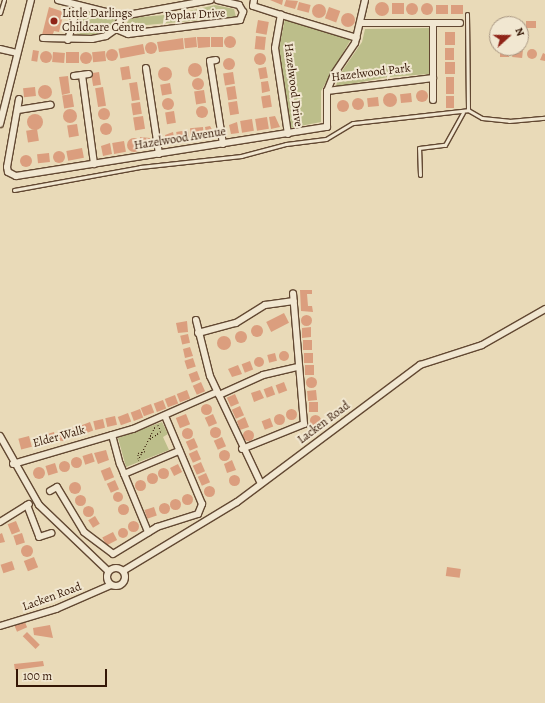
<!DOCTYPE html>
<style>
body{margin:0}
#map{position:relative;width:545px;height:703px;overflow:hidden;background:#e9dab8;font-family:Alegreya,serif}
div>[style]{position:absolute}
.green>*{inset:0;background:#bcbe8a}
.building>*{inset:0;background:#db9e7e;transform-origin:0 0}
.round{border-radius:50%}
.path>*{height:1px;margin-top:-0.5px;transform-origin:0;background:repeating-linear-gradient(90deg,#351706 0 1px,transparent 0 3px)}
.roads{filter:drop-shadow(1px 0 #624832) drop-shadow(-1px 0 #624832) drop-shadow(0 1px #624832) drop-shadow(0 -1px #624832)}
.lane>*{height:3px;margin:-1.5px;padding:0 1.5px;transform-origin:1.5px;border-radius:1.5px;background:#f1e7d1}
.street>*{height:6px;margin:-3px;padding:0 3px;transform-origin:3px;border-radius:3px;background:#f1e7d1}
.street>.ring{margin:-3px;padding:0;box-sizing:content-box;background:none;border:6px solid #f1e7d1;border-radius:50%}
.dots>*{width:11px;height:11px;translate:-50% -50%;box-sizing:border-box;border:2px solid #f1e7d1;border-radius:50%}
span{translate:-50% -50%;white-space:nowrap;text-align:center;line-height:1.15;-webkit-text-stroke:4px #f1e7d1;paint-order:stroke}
.poi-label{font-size:12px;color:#351706}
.left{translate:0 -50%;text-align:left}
.street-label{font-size:12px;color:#351706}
.north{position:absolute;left:489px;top:16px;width:40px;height:40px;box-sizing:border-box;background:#f1e7d1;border:1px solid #a69480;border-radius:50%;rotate:69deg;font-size:11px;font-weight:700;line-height:16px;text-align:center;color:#351706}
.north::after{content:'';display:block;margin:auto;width:14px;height:18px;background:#8f2418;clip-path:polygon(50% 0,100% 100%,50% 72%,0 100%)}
.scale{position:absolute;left:16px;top:669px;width:91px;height:18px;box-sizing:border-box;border:2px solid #351706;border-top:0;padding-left:5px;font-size:12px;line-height:14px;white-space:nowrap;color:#351706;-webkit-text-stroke:3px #f1e7d1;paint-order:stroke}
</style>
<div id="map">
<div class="green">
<i style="clip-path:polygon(215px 5px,234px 9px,236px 17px,124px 27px,130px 18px,176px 14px)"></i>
<i style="clip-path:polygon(83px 9px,110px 14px,117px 22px,102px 35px,79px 36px,74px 30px)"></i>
<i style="clip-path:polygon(285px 19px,351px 39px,321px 91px,321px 122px,290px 128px,279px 48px)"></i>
<i style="clip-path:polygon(430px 28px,429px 74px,388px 77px,336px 87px,338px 77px,362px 42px,365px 29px)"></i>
<i style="clip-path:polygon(162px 422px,168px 434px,163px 437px,169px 450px,126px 467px,118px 438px)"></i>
</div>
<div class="building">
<i style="clip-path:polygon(270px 0,283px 0,282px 5px)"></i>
<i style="clip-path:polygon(286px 0,298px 1px,295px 9px,284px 6px)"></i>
<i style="left:299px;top:2px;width:12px;height:8px;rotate:14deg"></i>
<i class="round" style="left:375px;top:2px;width:14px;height:14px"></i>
<i class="round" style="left:406px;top:3px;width:12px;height:12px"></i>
<i class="round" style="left:421px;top:3px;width:12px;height:12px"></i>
<i style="left:404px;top:3px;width:11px;height:12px;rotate:90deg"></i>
<i class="round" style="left:312px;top:4px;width:14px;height:14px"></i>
<i style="left:436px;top:5px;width:12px;height:9px"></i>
<i style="left:451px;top:5px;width:12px;height:9px"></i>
<i style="clip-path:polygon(49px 7px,64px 12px,59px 32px,54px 31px,52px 37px,42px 35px)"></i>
<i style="left:329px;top:7px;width:12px;height:12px;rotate:20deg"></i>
<i class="round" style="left:341px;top:13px;width:14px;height:14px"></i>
<i style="left:258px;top:20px;width:11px;height:13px;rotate:10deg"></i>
<i style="left:526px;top:21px;width:10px;height:7px"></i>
<i style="left:455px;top:32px;width:13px;height:10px;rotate:90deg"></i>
<i class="round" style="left:224px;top:36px;width:12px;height:12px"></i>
<i style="left:256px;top:36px;width:10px;height:13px;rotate:6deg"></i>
<i style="left:196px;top:37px;width:10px;height:12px;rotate:84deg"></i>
<i style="clip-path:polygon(197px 37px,210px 37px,210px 47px,198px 48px)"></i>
<i style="left:211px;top:37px;width:12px;height:10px"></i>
<i style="clip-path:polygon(183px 38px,184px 49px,159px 52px,157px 42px,170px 40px,171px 48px,170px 40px)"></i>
<i class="round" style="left:145px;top:42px;width:12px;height:12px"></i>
<i style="left:143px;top:44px;width:10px;height:25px;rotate:79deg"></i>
<i style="left:445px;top:48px;width:9px;height:12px"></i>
<i class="round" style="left:106px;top:49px;width:12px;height:12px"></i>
<i style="left:500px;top:49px;width:9px;height:8px"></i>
<i style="left:513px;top:49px;width:10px;height:8px;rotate:6deg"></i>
<i class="round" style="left:527px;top:49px;width:10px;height:10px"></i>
<i style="left:33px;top:50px;width:6px;height:11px;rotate:9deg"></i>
<i class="round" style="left:40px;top:51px;width:12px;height:12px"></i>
<i style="left:105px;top:51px;width:10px;height:13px;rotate:84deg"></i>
<i class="round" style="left:80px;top:52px;width:12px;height:12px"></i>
<i style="left:53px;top:52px;width:12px;height:10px;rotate:5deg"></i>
<i style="left:66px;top:52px;width:13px;height:11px"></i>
<i class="round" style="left:254px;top:53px;width:12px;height:12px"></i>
<i style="clip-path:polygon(543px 53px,545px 54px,545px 61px,540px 60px)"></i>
<i class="round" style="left:223px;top:58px;width:12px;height:12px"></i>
<i style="left:445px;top:62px;width:10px;height:12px"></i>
<i class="round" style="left:188px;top:63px;width:14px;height:14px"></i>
<i style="left:129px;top:66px;width:13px;height:9px;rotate:81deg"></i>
<i style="left:266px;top:67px;width:11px;height:8px;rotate:80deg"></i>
<i class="round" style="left:158px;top:67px;width:14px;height:14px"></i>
<i style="left:99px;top:72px;width:13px;height:8px;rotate:81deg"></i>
<i style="left:233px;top:72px;width:12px;height:10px;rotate:81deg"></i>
<i style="clip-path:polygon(68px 76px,70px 93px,62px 95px,59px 77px)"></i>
<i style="left:446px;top:77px;width:8px;height:17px"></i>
<i class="round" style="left:192px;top:78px;width:12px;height:12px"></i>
<i style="clip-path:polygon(268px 81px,270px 91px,262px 93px,261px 82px)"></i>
<i style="left:137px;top:82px;width:18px;height:8px;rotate:81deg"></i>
<i style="left:170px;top:83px;width:11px;height:10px;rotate:80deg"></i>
<i class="round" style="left:38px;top:85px;width:14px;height:14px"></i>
<i style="left:235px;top:86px;width:13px;height:9px;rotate:81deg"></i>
<i style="left:35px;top:87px;width:9px;height:12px;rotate:84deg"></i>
<i style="left:103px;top:87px;width:19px;height:8px;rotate:81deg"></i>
<i class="round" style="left:416px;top:90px;width:12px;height:12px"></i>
<i style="left:204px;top:90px;width:13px;height:10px;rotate:81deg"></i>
<i style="left:411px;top:93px;width:9px;height:11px;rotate:84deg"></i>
<i class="round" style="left:383px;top:93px;width:14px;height:14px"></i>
<i style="left:72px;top:94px;width:13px;height:10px;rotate:81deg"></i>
<i style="left:270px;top:95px;width:12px;height:9px;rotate:81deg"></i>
<i style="left:446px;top:96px;width:8px;height:12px"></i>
<i style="left:378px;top:97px;width:9px;height:11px;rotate:84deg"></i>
<i class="round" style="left:162px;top:98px;width:12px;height:12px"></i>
<i class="round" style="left:352px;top:98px;width:12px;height:12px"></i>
<i class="round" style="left:337px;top:100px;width:12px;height:12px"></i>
<i style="left:237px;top:101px;width:13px;height:9px;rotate:81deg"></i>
<i style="left:140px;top:102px;width:12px;height:9px;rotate:81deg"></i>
<i class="round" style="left:196px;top:106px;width:12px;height:12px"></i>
<i class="round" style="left:98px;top:108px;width:12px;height:12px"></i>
<i class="round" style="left:63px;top:109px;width:14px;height:14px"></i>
<i style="left:174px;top:111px;width:12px;height:9px;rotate:81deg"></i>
<i class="round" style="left:27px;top:114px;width:16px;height:16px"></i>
<i style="left:143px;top:116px;width:13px;height:10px;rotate:81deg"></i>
<i style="clip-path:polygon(275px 116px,280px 127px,271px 129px,269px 117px)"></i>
<i style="left:267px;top:117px;width:12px;height:12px;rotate:81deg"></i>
<i style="left:252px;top:119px;width:12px;height:12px;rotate:81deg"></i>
<i style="clip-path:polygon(237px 122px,239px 133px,231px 134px,229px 125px)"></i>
<i class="round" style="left:100px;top:123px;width:12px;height:12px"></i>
<i style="left:77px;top:124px;width:12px;height:10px;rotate:81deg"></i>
<i style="clip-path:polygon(210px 126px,216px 137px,207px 138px,205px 127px)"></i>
<i style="left:203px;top:127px;width:12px;height:13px;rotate:85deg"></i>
<i style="left:37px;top:129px;width:12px;height:11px;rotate:81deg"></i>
<i style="left:188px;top:130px;width:11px;height:12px;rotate:80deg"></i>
<i style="clip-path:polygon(173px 132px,175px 143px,166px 145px,165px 135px)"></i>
<i style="clip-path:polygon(140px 137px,150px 138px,152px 147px,142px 149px)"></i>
<i class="round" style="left:127px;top:138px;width:14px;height:14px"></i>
<i style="left:124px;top:141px;width:11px;height:12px;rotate:80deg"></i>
<i style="clip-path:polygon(110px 143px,112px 154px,103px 156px,101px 146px)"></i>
<i style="left:82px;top:148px;width:10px;height:16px;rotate:79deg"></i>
<i class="round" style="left:53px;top:151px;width:12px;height:12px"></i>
<i style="left:49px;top:153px;width:9px;height:12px;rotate:84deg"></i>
<i class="round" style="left:20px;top:155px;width:12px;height:12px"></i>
<i style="clip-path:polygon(300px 290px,312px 290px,312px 294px,307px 294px,308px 306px,312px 306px,313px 312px,301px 311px)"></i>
<i style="left:284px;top:313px;width:11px;height:20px;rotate:63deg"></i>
<i class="round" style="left:300.5px;top:314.5px;width:11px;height:11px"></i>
<i style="clip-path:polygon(187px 321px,188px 332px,178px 333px,176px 323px)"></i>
<i class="round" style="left:251px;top:325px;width:12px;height:12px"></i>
<i style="clip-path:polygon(311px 327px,311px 337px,302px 338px,302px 328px)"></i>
<i class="round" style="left:235px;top:331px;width:12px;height:12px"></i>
<i style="left:188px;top:334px;width:9px;height:8px;rotate:77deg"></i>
<i class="round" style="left:217px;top:336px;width:14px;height:14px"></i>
<i style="left:312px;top:340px;width:10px;height:9px;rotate:90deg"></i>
<i style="clip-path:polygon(190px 347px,193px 356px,185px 358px,183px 349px)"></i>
<i class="round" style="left:279px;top:351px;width:10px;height:10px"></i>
<i style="left:275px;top:353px;width:8px;height:8px;rotate:76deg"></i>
<i style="left:304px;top:353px;width:9px;height:10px"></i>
<i class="round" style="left:254px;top:357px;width:10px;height:10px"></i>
<i style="left:193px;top:358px;width:9px;height:9px;rotate:72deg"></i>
<i style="left:250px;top:361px;width:9px;height:9px;rotate:69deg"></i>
<i style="clip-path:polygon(238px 365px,242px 374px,232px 377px,228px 369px)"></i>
<i style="left:305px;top:365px;width:9px;height:10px"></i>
<i style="left:197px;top:371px;width:9px;height:9px;rotate:69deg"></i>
<i class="round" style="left:305.5px;top:376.5px;width:11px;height:11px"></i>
<i style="left:201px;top:382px;width:10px;height:9px;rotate:66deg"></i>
<i style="left:284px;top:382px;width:9px;height:9px;rotate:69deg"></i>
<i style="left:272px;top:386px;width:9px;height:9px;rotate:69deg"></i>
<i style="left:187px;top:390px;width:9px;height:11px;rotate:69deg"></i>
<i style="clip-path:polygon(260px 390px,264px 398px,254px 402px,251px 393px)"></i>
<i style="left:316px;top:390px;width:10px;height:9px;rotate:84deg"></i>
<i style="left:235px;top:394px;width:10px;height:9px;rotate:66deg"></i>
<i style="left:175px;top:395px;width:9px;height:11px;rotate:69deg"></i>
<i style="left:163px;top:400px;width:9px;height:10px;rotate:69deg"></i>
<i style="left:309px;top:402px;width:9px;height:10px"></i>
<i class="round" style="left:200.5px;top:403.5px;width:11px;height:11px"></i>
<i style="left:151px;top:404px;width:9px;height:11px;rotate:69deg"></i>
<i style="left:240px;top:406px;width:10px;height:9px;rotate:66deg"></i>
<i class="round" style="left:285.5px;top:408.5px;width:11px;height:11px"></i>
<i style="left:140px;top:409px;width:9px;height:10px;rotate:69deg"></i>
<i style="left:128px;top:413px;width:9px;height:11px;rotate:69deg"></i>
<i class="round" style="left:273.5px;top:413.5px;width:11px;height:11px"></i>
<i style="left:186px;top:414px;width:11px;height:11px;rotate:68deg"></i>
<i style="left:213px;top:414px;width:10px;height:9px;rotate:66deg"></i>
<i class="round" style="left:309.5px;top:414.5px;width:11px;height:11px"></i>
<i style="left:115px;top:416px;width:9px;height:10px;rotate:77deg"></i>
<i style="clip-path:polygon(245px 417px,249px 427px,240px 430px,237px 421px)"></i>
<i style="left:270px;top:418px;width:9px;height:9px;rotate:69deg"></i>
<i style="left:103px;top:419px;width:9px;height:10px;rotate:77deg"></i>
<i style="left:90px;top:422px;width:9px;height:9px;rotate:69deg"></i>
<i style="left:77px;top:426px;width:9px;height:9px;rotate:69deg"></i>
<i class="round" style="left:209.5px;top:426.5px;width:11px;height:11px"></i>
<i class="round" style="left:181.5px;top:427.5px;width:11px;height:11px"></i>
<i class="round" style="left:56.5px;top:429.5px;width:11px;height:11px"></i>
<i class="round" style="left:242.5px;top:429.5px;width:11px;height:11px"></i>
<i style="clip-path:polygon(54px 432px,56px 441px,47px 443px,44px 435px)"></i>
<i style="left:29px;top:436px;width:11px;height:11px;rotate:75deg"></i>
<i style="left:41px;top:436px;width:9px;height:9px;rotate:72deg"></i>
<i style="left:222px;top:437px;width:10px;height:9px;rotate:66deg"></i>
<i style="left:194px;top:438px;width:10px;height:9px;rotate:66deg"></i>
<i class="round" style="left:218.5px;top:449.5px;width:11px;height:11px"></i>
<i style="clip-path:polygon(106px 450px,109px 460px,98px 464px,94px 453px)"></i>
<i style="left:197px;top:450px;width:10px;height:9px;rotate:66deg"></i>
<i style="left:92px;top:453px;width:9px;height:10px;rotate:72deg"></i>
<i class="round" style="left:70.5px;top:456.5px;width:11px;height:11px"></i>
<i style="clip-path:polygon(232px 460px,236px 470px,227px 473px,224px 464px)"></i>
<i class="round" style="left:58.5px;top:460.5px;width:11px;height:11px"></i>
<i style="left:201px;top:462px;width:10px;height:9px;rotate:66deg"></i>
<i style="left:55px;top:463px;width:10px;height:10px;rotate:73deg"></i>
<i style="left:178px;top:464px;width:9px;height:9px;rotate:63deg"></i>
<i class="round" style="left:33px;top:467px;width:12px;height:12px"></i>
<i style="left:110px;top:467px;width:11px;height:10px;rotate:68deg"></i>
<i class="round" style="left:157.5px;top:467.5px;width:11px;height:11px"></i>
<i class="round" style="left:146.5px;top:472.5px;width:11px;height:11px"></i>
<i style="left:206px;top:473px;width:10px;height:9px;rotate:66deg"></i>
<i class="round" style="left:228.5px;top:474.5px;width:11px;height:11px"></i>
<i class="round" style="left:134.5px;top:479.5px;width:11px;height:11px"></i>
<i style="left:115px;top:480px;width:10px;height:9px;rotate:66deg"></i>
<i class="round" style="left:69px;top:482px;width:12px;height:12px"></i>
<i class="round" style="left:203.5px;top:485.5px;width:11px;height:11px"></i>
<i class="round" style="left:113px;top:492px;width:10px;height:10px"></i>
<i class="round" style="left:181.5px;top:493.5px;width:11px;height:11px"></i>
<i class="round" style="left:74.5px;top:494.5px;width:11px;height:11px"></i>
<i class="round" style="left:169.5px;top:498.5px;width:11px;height:11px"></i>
<i class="round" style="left:158.5px;top:502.5px;width:11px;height:11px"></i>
<i class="round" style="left:117.5px;top:503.5px;width:11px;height:11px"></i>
<i class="round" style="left:82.5px;top:505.5px;width:11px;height:11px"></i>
<i style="left:154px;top:507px;width:9px;height:10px;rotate:72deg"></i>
<i style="left:95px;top:516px;width:9px;height:8px;rotate:58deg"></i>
<i class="round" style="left:127.5px;top:520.5px;width:11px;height:11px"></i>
<i style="left:16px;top:521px;width:11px;height:9px;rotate:68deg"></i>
<i class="round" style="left:118px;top:528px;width:10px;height:10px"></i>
<i style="left:113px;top:532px;width:9px;height:12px;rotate:63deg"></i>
<i style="clip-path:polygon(2px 533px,5px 542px,0 543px,0 534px)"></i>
<i style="left:22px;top:533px;width:10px;height:9px;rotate:73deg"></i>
<i class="round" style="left:21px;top:545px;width:12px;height:12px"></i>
<i style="left:34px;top:557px;width:11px;height:11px;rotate:68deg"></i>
<i style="left:12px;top:561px;width:9px;height:12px;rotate:72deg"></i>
<i style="left:447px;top:567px;width:14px;height:9px;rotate:8deg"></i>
<i style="left:24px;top:620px;width:8px;height:11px;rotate:67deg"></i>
<i style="clip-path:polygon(50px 625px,53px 638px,34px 635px,33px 628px)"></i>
<i style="left:27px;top:632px;width:18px;height:6px;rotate:45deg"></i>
<i style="clip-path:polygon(43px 661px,44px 666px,15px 670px,14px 664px)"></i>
</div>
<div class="path">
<i style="left:150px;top:439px;width:14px;rotate:-36deg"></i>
<i style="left:161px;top:431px;width:7px;rotate:-117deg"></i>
<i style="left:138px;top:458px;width:5px;rotate:-90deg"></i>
<i style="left:138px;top:453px;width:8px;rotate:-14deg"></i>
<i style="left:138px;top:460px;width:38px;rotate:-63deg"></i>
</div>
<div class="roads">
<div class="lane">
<i style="left:0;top:13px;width:14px;rotate:-73deg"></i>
<i style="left:467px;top:14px;width:96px;rotate:89.4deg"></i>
<i style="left:468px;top:110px;width:16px;rotate:30deg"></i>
<i style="left:482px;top:118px;width:27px;rotate:6deg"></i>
<i style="left:509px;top:121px;width:36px;rotate:-5deg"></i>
<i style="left:420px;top:175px;width:27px;rotate:-92deg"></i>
<i style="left:419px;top:148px;width:26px;rotate:-7deg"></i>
<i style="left:445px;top:145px;width:37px;rotate:-61deg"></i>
<i style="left:14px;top:190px;width:128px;rotate:-10.3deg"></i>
<i style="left:140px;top:167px;width:102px;rotate:-6.2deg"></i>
<i style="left:241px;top:156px;width:47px;rotate:-14.9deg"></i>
<i style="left:286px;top:144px;width:40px;rotate:-7.1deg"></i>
<i style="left:326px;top:139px;width:31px;rotate:-31deg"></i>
<i style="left:353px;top:123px;width:116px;rotate:-6.4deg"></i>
</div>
<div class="street">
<i style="left:58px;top:0;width:66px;rotate:14deg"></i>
<i style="left:122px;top:16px;width:90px;rotate:-10.2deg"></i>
<i style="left:254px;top:0;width:6px;rotate:99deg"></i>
<i style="left:253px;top:6px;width:29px;rotate:18deg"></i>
<i style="left:365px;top:0;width:44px;rotate:103.1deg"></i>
<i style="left:355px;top:43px;width:37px;rotate:124deg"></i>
<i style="left:334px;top:74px;width:18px;rotate:112deg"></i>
<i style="left:327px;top:91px;width:107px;rotate:-7deg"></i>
<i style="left:433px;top:78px;width:55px;rotate:-90deg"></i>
<i style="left:362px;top:23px;width:98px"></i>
<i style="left:116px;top:29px;width:14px;rotate:-65deg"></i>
<i style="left:43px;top:38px;width:49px;rotate:1.2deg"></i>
<i style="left:92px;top:39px;width:14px;rotate:-12deg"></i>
<i style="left:106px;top:36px;width:12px;rotate:-35deg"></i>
<i style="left:116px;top:29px;width:13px;rotate:23deg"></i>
<i style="left:128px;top:34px;width:113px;rotate:-7.1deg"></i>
<i style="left:240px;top:20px;width:9px;rotate:-69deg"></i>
<i style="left:243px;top:12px;width:8px;rotate:-120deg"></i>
<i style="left:239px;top:5px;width:22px;rotate:-167deg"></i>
<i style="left:68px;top:40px;width:36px;rotate:-74deg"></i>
<i style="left:0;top:49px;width:17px;rotate:13deg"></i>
<i style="left:216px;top:60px;width:6px;rotate:171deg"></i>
<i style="left:210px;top:61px;width:84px;rotate:81.1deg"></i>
<i style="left:146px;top:68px;width:87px;rotate:81.4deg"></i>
<i style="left:82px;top:75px;width:90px;rotate:82.3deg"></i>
<i style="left:74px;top:76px;width:15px;rotate:-8deg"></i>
<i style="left:433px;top:78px;width:22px;rotate:90deg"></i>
<i style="left:19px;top:99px;width:69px;rotate:100deg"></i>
<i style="left:7px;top:167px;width:5px;rotate:79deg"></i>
<i style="left:8px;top:172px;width:9px;rotate:27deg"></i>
<i style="left:16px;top:176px;width:315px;rotate:-9deg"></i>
<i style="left:327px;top:127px;width:36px;rotate:-90deg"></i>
<i style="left:18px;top:110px;width:33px;rotate:-9deg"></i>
<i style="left:0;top:124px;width:128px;rotate:-76deg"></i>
<i style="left:288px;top:134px;width:87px;rotate:-98.6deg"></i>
<i style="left:275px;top:48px;width:34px;rotate:-80deg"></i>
<i style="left:281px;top:15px;width:79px;rotate:16.8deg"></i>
<i style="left:196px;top:320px;width:58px;rotate:76deg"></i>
<i style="left:210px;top:376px;width:119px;rotate:64.7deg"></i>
<i style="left:198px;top:333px;width:39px;rotate:-15deg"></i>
<i style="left:236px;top:323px;width:34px;rotate:-32deg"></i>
<i style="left:265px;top:305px;width:29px;rotate:-8deg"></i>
<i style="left:219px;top:395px;width:48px;rotate:-24.4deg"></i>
<i style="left:263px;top:375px;width:37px;rotate:-13deg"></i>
<i style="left:112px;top:435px;width:30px;rotate:75deg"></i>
<i style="left:120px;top:464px;width:74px;rotate:67.6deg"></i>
<i style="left:0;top:436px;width:79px;rotate:60.5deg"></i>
<i style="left:39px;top:505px;width:95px;rotate:43.7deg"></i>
<i style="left:242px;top:449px;width:67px;rotate:-22deg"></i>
<i style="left:304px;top:424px;width:131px;rotate:-94.8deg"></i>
<i style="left:13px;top:464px;width:125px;rotate:-16.3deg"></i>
<i style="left:133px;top:429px;width:92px;rotate:-23.8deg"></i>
<i style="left:124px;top:474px;width:60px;rotate:-22.7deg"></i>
<i style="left:50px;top:491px;width:8px;rotate:-30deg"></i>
<i style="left:57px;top:487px;width:52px;rotate:59deg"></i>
<i style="left:84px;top:532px;width:36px;rotate:37deg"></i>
<i style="left:113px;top:554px;width:52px;rotate:-31.5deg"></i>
<i style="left:157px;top:527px;width:43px;rotate:-17.6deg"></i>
<i style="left:198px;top:514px;width:11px;rotate:-68deg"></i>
<i style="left:202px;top:504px;width:95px;rotate:-112.8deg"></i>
<i style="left:27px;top:505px;width:34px;rotate:69deg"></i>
<i style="left:39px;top:537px;width:13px;rotate:-18deg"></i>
<i style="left:0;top:522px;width:34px;rotate:-32deg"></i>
<i class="ring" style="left:107px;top:568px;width:12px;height:12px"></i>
<i style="left:123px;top:571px;width:133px;rotate:-31.2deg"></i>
<i style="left:237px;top:502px;width:229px;rotate:-36.8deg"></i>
<i style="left:420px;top:365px;width:65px;rotate:-17.9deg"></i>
<i style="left:482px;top:345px;width:73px;rotate:-29.7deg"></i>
<i style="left:0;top:626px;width:59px;rotate:-16.9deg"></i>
<i style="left:56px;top:609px;width:60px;rotate:-23.6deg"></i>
</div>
</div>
<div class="dots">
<i style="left:54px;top:21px;background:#8f2418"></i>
</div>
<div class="poi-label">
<span class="left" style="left:62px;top:21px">Little Darlings<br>Childcare Centre</span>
</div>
<div class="street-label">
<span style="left:195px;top:15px;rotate:-3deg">Poplar Drive</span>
<span style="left:371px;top:73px;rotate:-7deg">Hazelwood Park</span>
<span style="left:293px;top:85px;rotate:83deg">Hazelwood Drive</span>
<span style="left:180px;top:139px;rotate:-9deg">Hazelwood Avenue</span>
<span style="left:324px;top:423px;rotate:-37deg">Lacken Road</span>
<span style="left:59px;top:437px;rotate:-15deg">Elder Walk</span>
<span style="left:52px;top:597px;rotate:-20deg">Lacken Road</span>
</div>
<div class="north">N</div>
<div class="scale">100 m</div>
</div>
